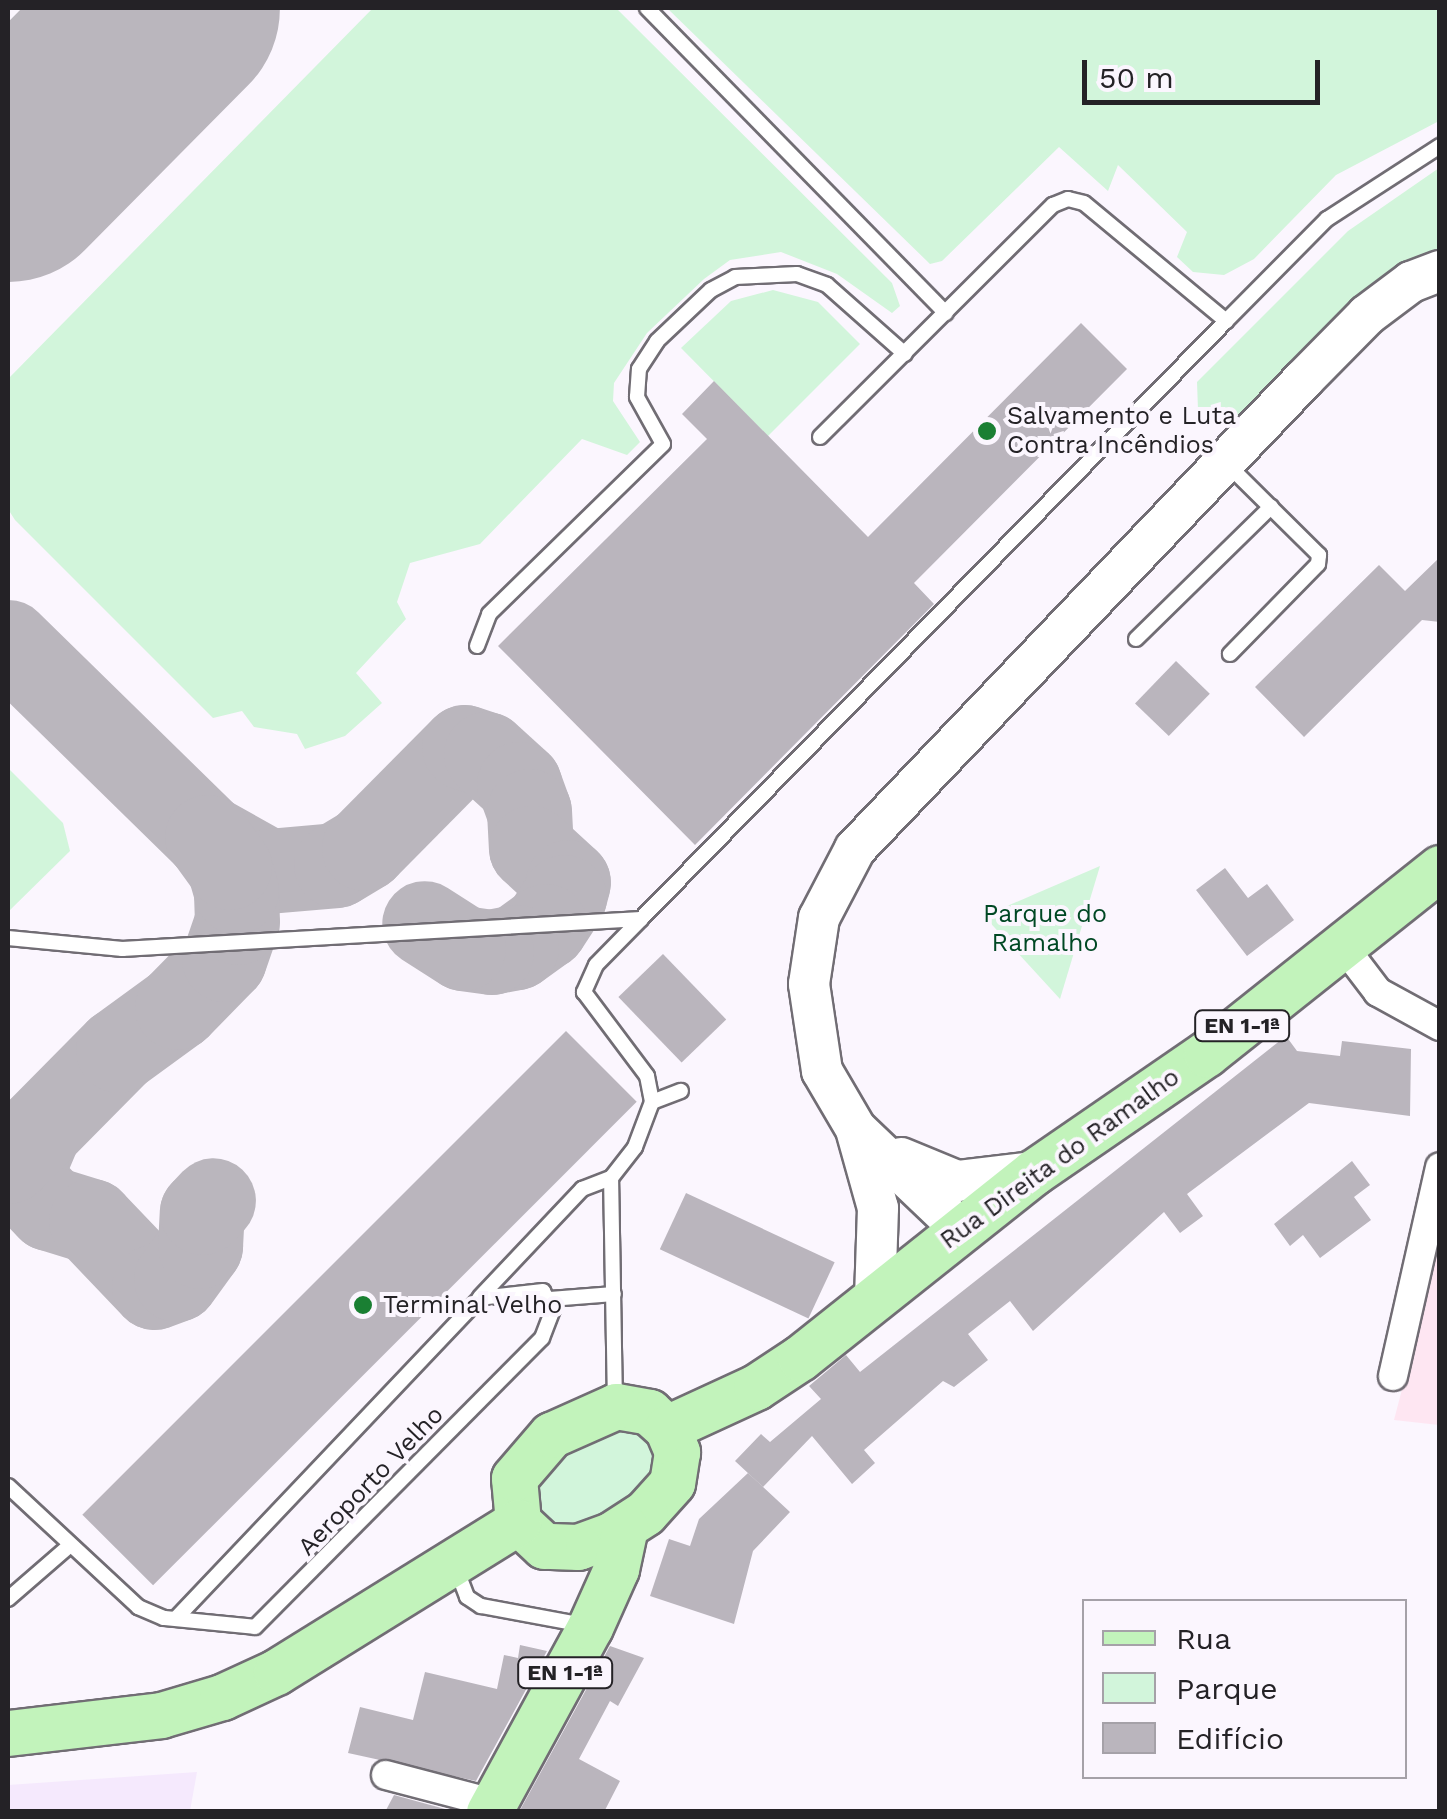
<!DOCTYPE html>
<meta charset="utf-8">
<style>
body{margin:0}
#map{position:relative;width:1447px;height:1819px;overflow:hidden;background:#fbf6fe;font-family:"Work Sans",sans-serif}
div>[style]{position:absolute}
.industrial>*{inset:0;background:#f5e9fd}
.education>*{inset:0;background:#fee6f2}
.green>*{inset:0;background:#d2f5db}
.taxiway>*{height:85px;margin:-42.5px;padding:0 42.5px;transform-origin:42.5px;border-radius:42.5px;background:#bab6bd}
.runway>*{height:215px;margin:-107.5px;padding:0 107.5px;transform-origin:107.5px;border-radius:107.5px;background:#bab6bd}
.building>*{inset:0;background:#bab5bd;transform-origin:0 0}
.roads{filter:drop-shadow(2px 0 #716d74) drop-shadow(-2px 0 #716d74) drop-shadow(0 2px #716d74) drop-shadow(0 -2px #716d74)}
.lane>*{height:14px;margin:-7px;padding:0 7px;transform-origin:7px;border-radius:7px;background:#fff}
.street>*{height:28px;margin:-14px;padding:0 14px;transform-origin:14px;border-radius:14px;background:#fff}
.secondary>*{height:40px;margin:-20px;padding:0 20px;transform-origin:20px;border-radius:20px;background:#fff}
.primary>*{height:45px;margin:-22.5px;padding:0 22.5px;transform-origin:22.5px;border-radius:22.5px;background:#c2f3bb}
.dots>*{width:28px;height:28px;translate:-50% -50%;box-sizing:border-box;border:5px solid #fbf6fe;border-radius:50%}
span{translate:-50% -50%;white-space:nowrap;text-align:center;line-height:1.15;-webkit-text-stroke:8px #fbf6fe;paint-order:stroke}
.shield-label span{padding:2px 8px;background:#fbf6fe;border:2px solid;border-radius:8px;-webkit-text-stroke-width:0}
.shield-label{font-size:22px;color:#242226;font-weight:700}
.poi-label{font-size:25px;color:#242226}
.left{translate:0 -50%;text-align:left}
.park-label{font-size:25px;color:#004824}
.street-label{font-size:25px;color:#242226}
.frame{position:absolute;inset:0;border:10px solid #242226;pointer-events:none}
.legend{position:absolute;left:1082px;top:1599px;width:325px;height:180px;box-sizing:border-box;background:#fbf6fe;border:2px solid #a5a1a8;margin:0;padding:12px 18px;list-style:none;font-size:30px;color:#242226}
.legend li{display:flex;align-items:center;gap:20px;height:50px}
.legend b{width:50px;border:2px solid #a5a1a8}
.scale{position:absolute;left:1082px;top:60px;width:238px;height:45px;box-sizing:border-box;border:5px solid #242226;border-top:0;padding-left:12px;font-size:30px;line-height:35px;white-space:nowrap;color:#242226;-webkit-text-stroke:8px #fbf6fe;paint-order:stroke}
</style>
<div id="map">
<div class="industrial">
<i style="clip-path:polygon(197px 1772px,190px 1811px,8px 1811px,8px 1785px)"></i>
</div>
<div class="education">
<i style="clip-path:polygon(1439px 1248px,1439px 1425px,1394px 1420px)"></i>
</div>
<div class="green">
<i style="clip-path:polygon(373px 8px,616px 8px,892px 283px,900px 306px,892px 313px,837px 274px,781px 252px,730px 260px,704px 279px,647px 333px,614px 383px,613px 401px,640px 442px,627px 455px,582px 439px,480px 544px,410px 563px,397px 602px,406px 619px,356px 673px,382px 703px,345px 736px,305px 749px,297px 734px,254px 727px,242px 711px,213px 718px,15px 520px,8px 509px,8px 379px)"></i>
<i style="clip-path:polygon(667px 8px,1439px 8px,1439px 121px,1336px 175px,1254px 259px,1224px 275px,1193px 272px,1177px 257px,1187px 232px,1118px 165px,1108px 191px,1059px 147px,942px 261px,930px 264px)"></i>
<i style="clip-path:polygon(1439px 168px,1439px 249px,1412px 261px,1339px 315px,1235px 422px,1213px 426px,1198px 410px,1197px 382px,1348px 231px)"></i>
<i style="clip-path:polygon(773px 290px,818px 302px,860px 344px,768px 436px,681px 348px,731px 301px)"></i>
<i style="clip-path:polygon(8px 768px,63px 823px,70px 851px,8px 912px)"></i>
<i style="clip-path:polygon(1100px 866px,1060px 999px,984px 916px)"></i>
<i style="clip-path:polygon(618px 1422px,650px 1434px,657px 1476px,603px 1520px,551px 1530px,528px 1493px,547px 1460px)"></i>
</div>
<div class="taxiway">
<i style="left:11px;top:171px;width:66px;rotate:-56.8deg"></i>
<i style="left:47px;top:116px;width:116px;rotate:-68.7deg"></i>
<i style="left:8px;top:642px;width:279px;rotate:44.4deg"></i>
<i style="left:207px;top:837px;width:70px;rotate:29.1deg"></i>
<i style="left:268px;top:871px;width:68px;rotate:-5deg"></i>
<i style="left:336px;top:865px;width:33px;rotate:-31deg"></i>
<i style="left:364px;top:848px;width:142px;rotate:-45.3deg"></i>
<i style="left:464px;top:747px;width:23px;rotate:18deg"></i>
<i style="left:486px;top:754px;width:45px;rotate:42.3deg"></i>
<i style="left:519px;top:784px;width:29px;rotate:70deg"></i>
<i style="left:529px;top:811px;width:37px;rotate:87deg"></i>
<i style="left:531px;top:848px;width:50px;rotate:42.6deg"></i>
<i style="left:568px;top:882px;width:16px;rotate:105deg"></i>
<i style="left:564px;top:897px;width:35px;rotate:123deg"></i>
<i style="left:545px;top:926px;width:36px;rotate:144deg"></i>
<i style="left:516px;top:947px;width:25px;rotate:169deg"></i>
<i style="left:491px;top:952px;width:28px;rotate:-172deg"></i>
<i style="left:463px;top:948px;width:46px;rotate:-147.3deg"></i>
<i style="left:39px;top:1130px;width:33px;rotate:113deg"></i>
<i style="left:26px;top:1160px;width:23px;rotate:92deg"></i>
<i style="left:25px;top:1183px;width:35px;rotate:46deg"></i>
<i style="left:49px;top:1208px;width:44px;rotate:17.2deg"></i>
<i style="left:91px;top:1221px;width:91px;rotate:46.3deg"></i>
<i style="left:154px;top:1287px;width:23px;rotate:-20deg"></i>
<i style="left:176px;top:1279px;width:41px;rotate:-54deg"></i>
<i style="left:200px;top:1246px;width:34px;rotate:-87deg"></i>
<i style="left:202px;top:1212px;width:16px;rotate:-47deg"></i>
<i style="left:8px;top:1161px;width:156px;rotate:-45.3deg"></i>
<i style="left:118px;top:1050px;width:73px;rotate:-36.1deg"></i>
<i style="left:177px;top:1007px;width:67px;rotate:-45.6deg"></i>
<i style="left:224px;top:959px;width:39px;rotate:-71deg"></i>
<i style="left:237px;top:922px;width:31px;rotate:-92deg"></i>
<i style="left:236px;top:891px;width:25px;rotate:-106deg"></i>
<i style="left:229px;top:867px;width:37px;rotate:-126deg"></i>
</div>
<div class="runway">
<i style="left:8px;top:174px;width:233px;rotate:-45.3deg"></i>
</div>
<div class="building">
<i style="clip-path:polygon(1081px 323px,1127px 369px,914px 583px,934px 604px,695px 845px,498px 646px,707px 439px,682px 414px,714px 381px,868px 537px)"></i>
<i style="clip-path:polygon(1440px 557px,1440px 622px,1422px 620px,1304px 737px,1255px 687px,1379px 565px,1405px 591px)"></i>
<i style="left:1176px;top:661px;width:47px;height:59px;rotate:44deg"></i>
<i style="clip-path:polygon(1225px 868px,1248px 898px,1267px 884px,1294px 920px,1247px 956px,1196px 890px)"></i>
<i style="left:663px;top:954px;width:91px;height:62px;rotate:46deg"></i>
<i style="left:566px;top:1031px;width:100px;height:684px;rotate:45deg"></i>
<i style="clip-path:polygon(1286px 1036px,1297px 1051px,1340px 1056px,1342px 1041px,1411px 1049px,1410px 1116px,1309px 1103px,1187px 1194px,1203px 1216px,1180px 1233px,1164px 1212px,1033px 1331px,1010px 1301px,968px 1334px,988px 1360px,954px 1387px,943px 1381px,864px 1450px,875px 1463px,852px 1484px,812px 1436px,763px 1487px,735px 1461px,761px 1434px,770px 1442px,821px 1399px,809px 1386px,846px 1355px,860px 1372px)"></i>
<i style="clip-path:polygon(1352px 1161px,1370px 1185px,1354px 1197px,1371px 1220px,1320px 1258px,1303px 1235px,1290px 1246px,1274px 1224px)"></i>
<i style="left:686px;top:1193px;width:164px;height:62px;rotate:25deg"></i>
<i style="clip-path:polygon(748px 1473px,790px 1512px,753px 1551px,734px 1624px,650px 1596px,669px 1539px,690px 1546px,699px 1519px)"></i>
<i style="clip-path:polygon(520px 1645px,547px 1651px,476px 1781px,348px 1753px,360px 1707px,413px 1720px,425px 1672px,497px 1689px,504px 1655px,518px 1658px)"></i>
<i style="clip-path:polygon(610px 1646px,644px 1658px,618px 1706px,610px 1701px,579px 1759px,620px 1781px,604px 1812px,519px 1812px)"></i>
<i style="clip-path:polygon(394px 1795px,456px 1812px,385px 1812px)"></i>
</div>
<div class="roads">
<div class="lane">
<i style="left:647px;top:8px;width:427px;rotate:45.6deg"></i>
<i style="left:820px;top:437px;width:329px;rotate:-44.9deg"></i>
<i style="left:1053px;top:205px;width:16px;rotate:-22deg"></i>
<i style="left:1068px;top:199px;width:16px;rotate:14deg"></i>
<i style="left:1084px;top:203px;width:185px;rotate:39.7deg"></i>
<i style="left:1226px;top:321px;width:144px;rotate:-45.3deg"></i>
<i style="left:1327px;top:219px;width:135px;rotate:-32.9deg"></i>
<i style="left:1226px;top:463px;width:131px;rotate:44.7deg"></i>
<i style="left:1319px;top:555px;width:9px;rotate:96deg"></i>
<i style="left:1318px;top:564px;width:126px;rotate:134.4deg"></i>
<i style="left:1136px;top:639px;width:189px;rotate:-44.4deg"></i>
<i style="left:477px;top:646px;width:34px;rotate:-69deg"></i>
<i style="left:489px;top:614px;width:243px;rotate:-44.3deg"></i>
<i style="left:663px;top:444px;width:54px;rotate:-119deg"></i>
<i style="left:637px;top:397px;width:28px;rotate:-86deg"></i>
<i style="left:639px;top:369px;width:33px;rotate:-57deg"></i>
<i style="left:657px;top:341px;width:74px;rotate:-43.4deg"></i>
<i style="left:711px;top:290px;width:27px;rotate:-28deg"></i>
<i style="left:735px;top:277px;width:62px;rotate:-2.8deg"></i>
<i style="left:797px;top:274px;width:32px;rotate:20deg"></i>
<i style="left:827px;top:285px;width:104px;rotate:41.5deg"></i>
<i style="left:641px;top:919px;width:64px;rotate:134.4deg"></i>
<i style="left:596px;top:965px;width:30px;rotate:114deg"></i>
<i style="left:584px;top:992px;width:105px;rotate:53.1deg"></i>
<i style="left:647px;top:1076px;width:26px;rotate:79deg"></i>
<i style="left:8px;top:938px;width:115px;rotate:5.5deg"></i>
<i style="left:122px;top:949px;width:520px;rotate:-3.31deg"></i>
<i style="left:641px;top:919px;width:837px;rotate:-45.63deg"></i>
<i style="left:480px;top:1297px;width:149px;rotate:-46.6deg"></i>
<i style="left:582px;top:1189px;width:31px;rotate:-21deg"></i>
<i style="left:550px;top:1299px;width:64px;rotate:-4.5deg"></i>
<i style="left:615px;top:1404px;width:226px;rotate:-91deg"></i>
<i style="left:611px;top:1178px;width:39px;rotate:-52deg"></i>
<i style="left:635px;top:1147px;width:48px;rotate:-69.3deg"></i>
<i style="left:652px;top:1102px;width:31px;rotate:-21deg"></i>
<i style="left:8px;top:1486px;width:178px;rotate:42.9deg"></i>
<i style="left:138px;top:1607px;width:28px;rotate:23deg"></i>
<i style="left:164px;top:1618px;width:91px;rotate:5.6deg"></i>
<i style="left:255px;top:1627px;width:407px;rotate:-45.2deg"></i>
<i style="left:542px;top:1338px;width:30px;rotate:-69deg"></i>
<i style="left:553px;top:1310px;width:21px;rotate:-118deg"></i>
<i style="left:543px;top:1291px;width:63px;rotate:173.7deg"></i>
<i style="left:480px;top:1298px;width:440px;rotate:133.5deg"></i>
<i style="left:456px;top:1568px;width:31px;rotate:69deg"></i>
<i style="left:467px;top:1597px;width:17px;rotate:33deg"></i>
<i style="left:481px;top:1606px;width:105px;rotate:10.5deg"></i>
<i style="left:8px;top:1599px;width:79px;rotate:-40.9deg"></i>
</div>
<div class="street">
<i style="left:1343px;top:946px;width:58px;rotate:52.7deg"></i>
<i style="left:1378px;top:992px;width:71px;rotate:28.7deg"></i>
<i style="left:1393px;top:1376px;width:214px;rotate:-77.3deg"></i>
<i style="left:386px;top:1775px;width:111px;rotate:14.7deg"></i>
</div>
<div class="secondary">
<i style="left:857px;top:1133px;width:78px;rotate:74.4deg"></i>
<i style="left:878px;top:1208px;width:90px;rotate:91.9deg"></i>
<i style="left:901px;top:1158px;width:61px;rotate:22.3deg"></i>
<i style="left:957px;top:1181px;width:78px;rotate:-6.7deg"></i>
<i style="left:962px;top:1230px;width:146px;rotate:-136.4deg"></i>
<i style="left:856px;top:1129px;width:67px;rotate:-120.4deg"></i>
<i style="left:822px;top:1071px;width:88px;rotate:-98.5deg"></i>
<i style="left:809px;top:984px;width:67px;rotate:-81.4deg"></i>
<i style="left:819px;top:918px;width:78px;rotate:-62.4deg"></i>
<i style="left:855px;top:849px;width:649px;rotate:-46.31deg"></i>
<i style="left:1303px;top:380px;width:91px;rotate:-45.4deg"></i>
<i style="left:1367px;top:315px;width:55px;rotate:-36.9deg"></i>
<i style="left:1411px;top:282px;width:31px;rotate:-21deg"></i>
</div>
<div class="primary">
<i style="left:616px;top:1406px;width:34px;rotate:10deg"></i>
<i style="left:649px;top:1412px;width:24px;rotate:42deg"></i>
<i style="left:667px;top:1428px;width:26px;rotate:67deg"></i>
<i style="left:677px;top:1452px;width:31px;rotate:99deg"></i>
<i style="left:672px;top:1483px;width:40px;rotate:132deg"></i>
<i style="left:645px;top:1513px;width:40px;rotate:147.1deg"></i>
<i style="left:611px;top:1535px;width:35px;rotate:160deg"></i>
<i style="left:578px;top:1547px;width:34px;rotate:-178deg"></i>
<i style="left:544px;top:1546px;width:35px;rotate:-137deg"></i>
<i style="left:518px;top:1522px;width:44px;rotate:-95.2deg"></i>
<i style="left:514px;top:1478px;width:57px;rotate:-49.3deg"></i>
<i style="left:551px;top:1435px;width:71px;rotate:-24deg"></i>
<i style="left:667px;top:1428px;width:98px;rotate:-24.7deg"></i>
<i style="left:756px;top:1387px;width:53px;rotate:-33.4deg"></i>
<i style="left:800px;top:1358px;width:299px;rotate:-38.5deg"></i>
<i style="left:1034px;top:1172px;width:209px;rotate:-34.5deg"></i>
<i style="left:1206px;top:1054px;width:299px;rotate:-38.5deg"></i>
<i style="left:8px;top:1733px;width:154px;rotate:-6.7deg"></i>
<i style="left:161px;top:1715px;width:64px;rotate:-16.4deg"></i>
<i style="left:222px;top:1697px;width:60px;rotate:-24.8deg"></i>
<i style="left:276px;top:1672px;width:285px;rotate:-31.8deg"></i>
<i style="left:489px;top:1812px;width:211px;rotate:-61.4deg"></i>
<i style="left:590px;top:1627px;width:64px;rotate:-65.9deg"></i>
<i style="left:616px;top:1569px;width:43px;rotate:-77.9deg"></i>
</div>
</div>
<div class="dots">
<i style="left:987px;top:431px;background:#1a7f33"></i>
<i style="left:363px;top:1305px;background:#1a7f33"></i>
</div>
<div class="shield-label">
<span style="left:1242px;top:1026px">EN 1-1ª</span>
<span style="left:565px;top:1673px">EN 1-1ª</span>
</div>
<div class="poi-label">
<span class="left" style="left:1007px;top:431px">Salvamento e Luta<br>Contra Incêndios</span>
<span class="left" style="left:383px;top:1305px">Terminal Velho</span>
</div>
<div class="park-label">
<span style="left:1045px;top:929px">Parque do<br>Ramalho</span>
</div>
<div class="street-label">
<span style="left:1060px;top:1159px;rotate:-36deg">Rua Direita do Ramalho</span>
<span style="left:371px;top:1481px;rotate:-46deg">Aeroporto Velho</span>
</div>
<div class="frame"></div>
<ul class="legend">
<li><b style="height:12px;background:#c2f3bb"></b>Rua</li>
<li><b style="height:28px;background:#d2f5db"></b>Parque</li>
<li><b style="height:28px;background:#bab5bd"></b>Edifício</li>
</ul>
<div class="scale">50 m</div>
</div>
